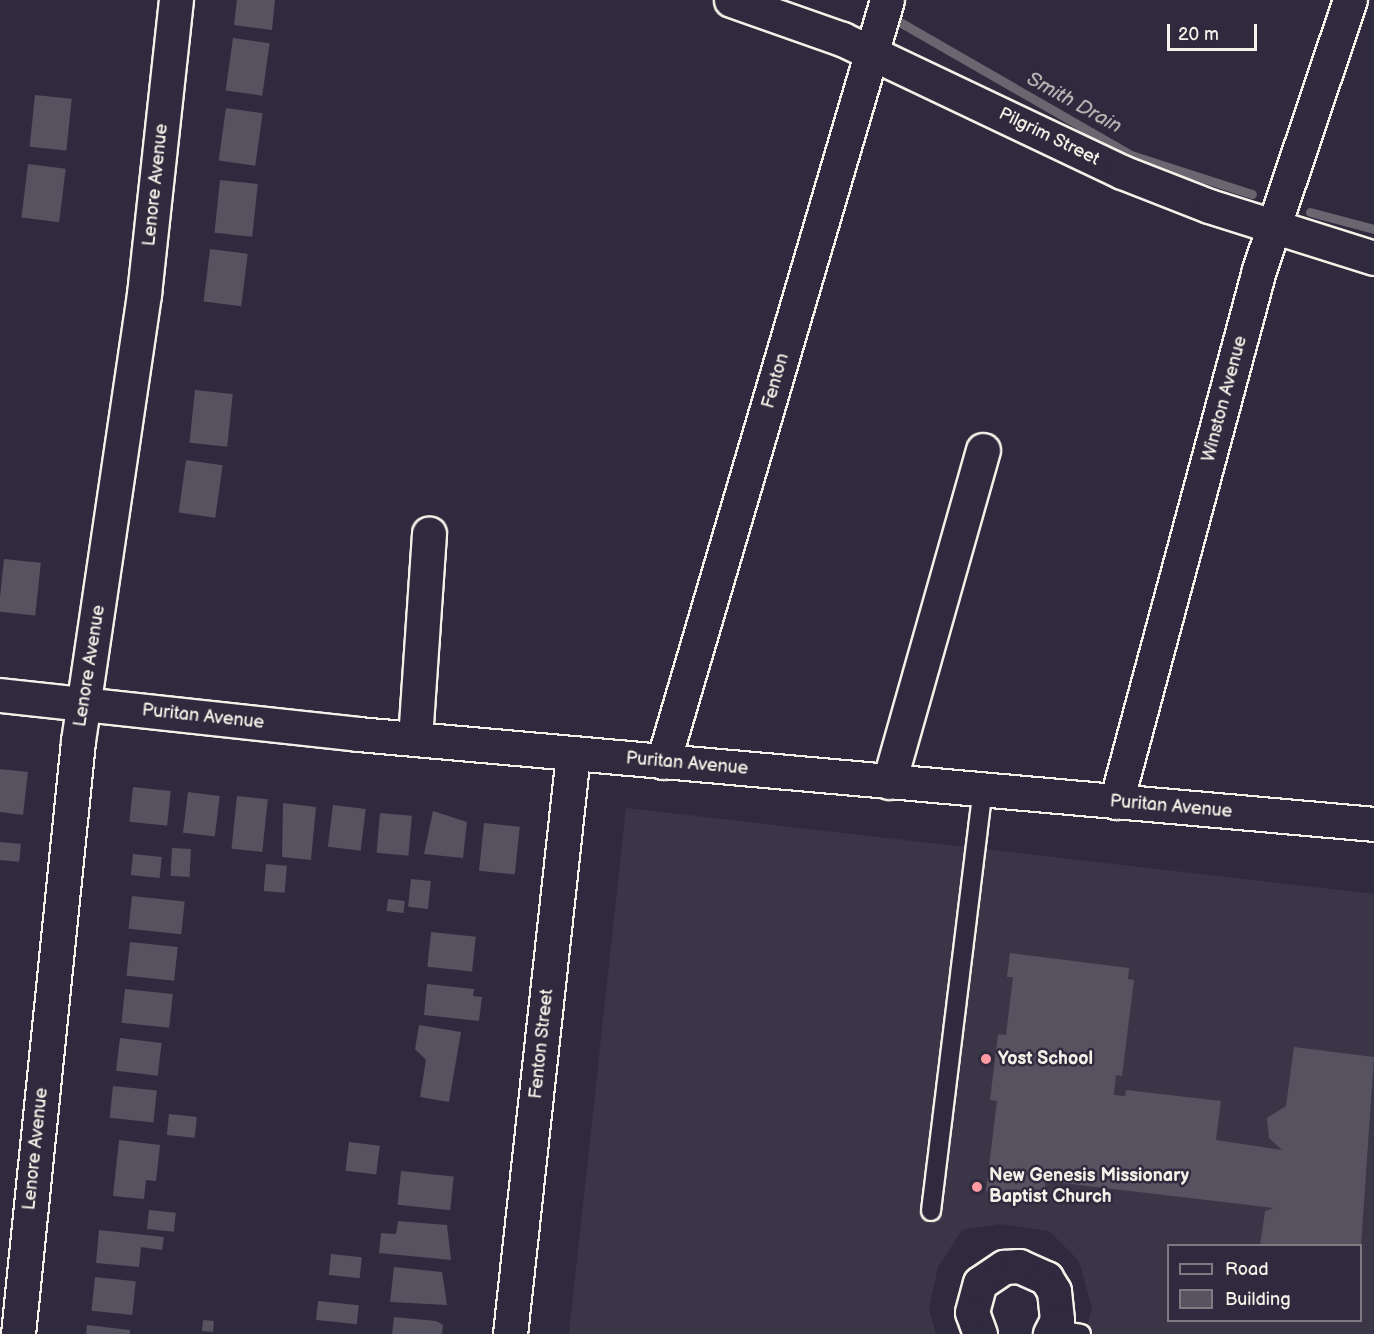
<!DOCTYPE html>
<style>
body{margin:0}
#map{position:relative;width:1374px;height:1334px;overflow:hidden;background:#2f2a3d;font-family:"Balsamiq Sans",sans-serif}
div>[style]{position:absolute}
.built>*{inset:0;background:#3b3647}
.stream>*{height:9px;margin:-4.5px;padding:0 4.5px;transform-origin:4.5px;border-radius:4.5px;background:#6a6670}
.building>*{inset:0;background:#56525f;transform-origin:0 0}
.roads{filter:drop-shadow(2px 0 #f4f1e8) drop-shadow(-2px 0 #f4f1e8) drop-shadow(0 2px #f4f1e8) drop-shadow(0 -2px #f4f1e8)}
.service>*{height:18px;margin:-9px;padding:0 9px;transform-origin:9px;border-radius:9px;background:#2f2a3d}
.minor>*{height:33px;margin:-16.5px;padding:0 16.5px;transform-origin:16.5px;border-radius:16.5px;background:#2f2a3d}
.dots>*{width:16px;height:16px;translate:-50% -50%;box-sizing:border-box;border:3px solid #2f2a3d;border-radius:50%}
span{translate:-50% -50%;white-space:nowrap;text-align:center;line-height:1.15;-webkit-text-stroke:5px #2f2a3d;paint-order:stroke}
.street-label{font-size:18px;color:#f4f1e8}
.poi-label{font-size:18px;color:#f4f1e8;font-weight:700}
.left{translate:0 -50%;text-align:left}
.water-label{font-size:20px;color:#b6b2b2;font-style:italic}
.legend{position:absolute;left:1167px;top:1244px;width:195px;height:78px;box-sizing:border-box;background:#2f2a3d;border:2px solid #7e7a81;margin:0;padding:8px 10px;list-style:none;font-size:18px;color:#f4f1e8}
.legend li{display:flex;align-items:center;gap:12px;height:30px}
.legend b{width:30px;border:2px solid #7e7a81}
.scale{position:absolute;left:1167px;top:24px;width:90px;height:27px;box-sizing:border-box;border:3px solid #f4f1e8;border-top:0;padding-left:8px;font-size:18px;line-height:21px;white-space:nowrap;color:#f4f1e8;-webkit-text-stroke:4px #2f2a3d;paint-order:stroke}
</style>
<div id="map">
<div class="built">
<i style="clip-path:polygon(evenodd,626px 808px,1374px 894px,1374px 1334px,1085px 1334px,1092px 1308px,1079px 1261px,1049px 1231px,1000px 1224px,962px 1230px,938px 1267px,929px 1309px,936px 1334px,569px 1334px,626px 808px,1168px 1246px,1360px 1246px,1360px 1320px,1168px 1320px,1168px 1246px)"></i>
</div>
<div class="stream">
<i style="left:891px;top:17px;width:277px;rotate:29.9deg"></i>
<i style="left:1131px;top:155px;width:127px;rotate:17.9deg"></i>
<i style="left:1310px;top:212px;width:66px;rotate:14.9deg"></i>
</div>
<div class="building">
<i style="clip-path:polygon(237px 0,275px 0,272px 30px,234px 25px)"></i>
<i style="left:233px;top:38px;width:37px;height:53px;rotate:8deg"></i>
<i style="left:35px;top:95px;width:37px;height:52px;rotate:6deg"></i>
<i style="left:226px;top:108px;width:37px;height:53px;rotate:8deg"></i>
<i style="left:28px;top:164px;width:38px;height:54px;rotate:7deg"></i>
<i style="left:220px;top:180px;width:38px;height:53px;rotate:6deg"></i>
<i style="left:210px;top:249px;width:38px;height:53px;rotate:7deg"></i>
<i style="left:195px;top:390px;width:38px;height:53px;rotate:6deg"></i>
<i style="left:186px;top:460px;width:37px;height:53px;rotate:8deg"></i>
<i style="left:4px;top:559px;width:37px;height:53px;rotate:6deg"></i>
<i style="clip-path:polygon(0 769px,28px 772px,23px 815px,0 812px)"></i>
<i style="left:133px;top:787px;width:38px;height:35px;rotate:6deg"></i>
<i style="left:188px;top:792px;width:32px;height:41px;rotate:7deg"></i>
<i style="left:237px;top:796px;width:31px;height:53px;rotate:6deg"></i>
<i style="clip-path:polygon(283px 803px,316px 807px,311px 860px,282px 857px)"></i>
<i style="left:333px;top:805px;width:33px;height:42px;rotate:7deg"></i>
<i style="clip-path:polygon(433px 811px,467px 822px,463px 858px,424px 854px)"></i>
<i style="left:380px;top:813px;width:32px;height:40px;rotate:5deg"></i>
<i style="left:484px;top:823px;width:36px;height:48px;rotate:6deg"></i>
<i style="left:0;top:842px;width:21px;height:18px;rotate:5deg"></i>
<i style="left:172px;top:848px;width:19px;height:28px;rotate:3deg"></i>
<i style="left:133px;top:854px;width:29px;height:21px;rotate:6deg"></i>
<i style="left:266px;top:864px;width:21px;height:27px;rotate:5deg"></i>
<i style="left:411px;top:879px;width:20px;height:28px;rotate:6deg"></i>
<i style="left:132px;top:896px;width:53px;height:33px;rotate:6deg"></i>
<i style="left:388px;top:899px;width:17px;height:12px;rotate:7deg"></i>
<i style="left:431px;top:932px;width:45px;height:35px;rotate:6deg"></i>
<i style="left:130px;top:942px;width:48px;height:34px;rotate:6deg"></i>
<i style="clip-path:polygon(1010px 953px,1129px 968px,1128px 979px,1134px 980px,1122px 1076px,1116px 1075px,1114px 1095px,1125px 1096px,1126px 1090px,1221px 1101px,1216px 1140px,1282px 1150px,1269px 1138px,1267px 1118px,1286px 1106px,1294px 1047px,1374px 1057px,1361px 1246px,1260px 1246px,1265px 1211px,1274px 1208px,1046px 1181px,1043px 1202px,986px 1191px,997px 1101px,990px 1100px,998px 1034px,1006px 1035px,1013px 977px,1007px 977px)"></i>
<i style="clip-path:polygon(427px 984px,474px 989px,473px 996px,482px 997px,479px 1021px,424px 1015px)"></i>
<i style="left:125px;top:989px;width:48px;height:34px;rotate:6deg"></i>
<i style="clip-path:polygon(419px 1025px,461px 1032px,449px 1102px,420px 1097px,426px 1060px,415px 1049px)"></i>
<i style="left:120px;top:1038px;width:42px;height:33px;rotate:7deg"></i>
<i style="left:113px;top:1086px;width:44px;height:32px;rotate:6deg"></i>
<i style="left:169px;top:1114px;width:28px;height:21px;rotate:6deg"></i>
<i style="clip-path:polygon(119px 1140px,160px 1145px,156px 1181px,146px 1180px,144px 1199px,113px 1196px)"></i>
<i style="left:349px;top:1142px;width:31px;height:29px;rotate:7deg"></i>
<i style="left:401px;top:1171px;width:53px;height:34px;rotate:6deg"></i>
<i style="left:149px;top:1210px;width:27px;height:19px;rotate:6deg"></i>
<i style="clip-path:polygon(398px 1221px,447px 1225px,451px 1260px,379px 1253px,381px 1233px,396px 1234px)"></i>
<i style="clip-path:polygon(99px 1230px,164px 1237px,162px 1250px,141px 1247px,139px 1267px,96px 1263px)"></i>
<i style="left:331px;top:1254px;width:31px;height:21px;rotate:6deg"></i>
<i style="clip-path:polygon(394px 1267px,442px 1272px,447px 1305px,390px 1302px)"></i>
<i style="left:95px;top:1277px;width:41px;height:34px;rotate:6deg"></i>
<i style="left:318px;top:1301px;width:41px;height:19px;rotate:6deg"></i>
<i style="clip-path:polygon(394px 1317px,436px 1321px,443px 1325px,442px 1334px,392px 1334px)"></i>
<i style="left:203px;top:1320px;width:11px;height:11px;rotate:5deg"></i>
<i style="clip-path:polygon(87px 1325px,130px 1330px,130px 1334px,86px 1334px)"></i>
</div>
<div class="roads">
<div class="service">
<i style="left:931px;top:1211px;width:424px;rotate:-83deg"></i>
<i style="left:1057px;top:1320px;width:17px;rotate:45deg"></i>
<i style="left:1069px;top:1332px;width:12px;rotate:9deg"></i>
</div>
<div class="minor">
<i style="left:731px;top:0;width:118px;rotate:19.4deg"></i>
<i style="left:842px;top:39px;width:310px;rotate:25.4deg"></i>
<i style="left:1122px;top:172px;width:93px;rotate:21.3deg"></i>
<i style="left:1209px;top:206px;width:173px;rotate:17.5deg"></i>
<i style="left:0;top:695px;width:360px;rotate:6.2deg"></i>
<i style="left:358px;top:734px;width:1020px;rotate:5.06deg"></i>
<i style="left:415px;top:739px;width:206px;rotate:-86.1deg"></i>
<i style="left:663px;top:762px;width:794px;rotate:-73.62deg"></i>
<i style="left:889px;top:782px;width:345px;rotate:-74.2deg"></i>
<i style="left:1116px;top:802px;width:551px;rotate:-74.95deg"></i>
<i style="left:1259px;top:270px;width:285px;rotate:-71.4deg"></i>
<i style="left:18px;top:1334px;width:596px;rotate:-84.22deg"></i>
<i style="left:78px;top:741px;width:452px;rotate:-81.6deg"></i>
<i style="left:144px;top:294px;width:296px;rotate:-83.8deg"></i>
<i style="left:510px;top:1334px;width:583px;rotate:-83.8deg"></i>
<i style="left:980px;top:1334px;width:23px;rotate:-110deg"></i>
<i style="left:972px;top:1312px;width:30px;rotate:-75deg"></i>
<i style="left:980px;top:1283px;width:29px;rotate:-34deg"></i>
<i style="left:1004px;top:1267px;width:15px;rotate:-4deg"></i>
<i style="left:1019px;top:1266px;width:30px;rotate:24deg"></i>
<i style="left:1046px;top:1278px;width:15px;rotate:58deg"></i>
<i style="left:1054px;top:1291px;width:29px;rotate:84deg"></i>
<i style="left:1057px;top:1320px;width:16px;rotate:117deg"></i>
</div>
</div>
<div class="dots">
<i style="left:986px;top:1059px;background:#ff9aa2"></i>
<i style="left:977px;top:1187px;background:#ff9aa2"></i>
</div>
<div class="street-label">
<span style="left:1049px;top:137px;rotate:26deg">Pilgrim Street</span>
<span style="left:156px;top:185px;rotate:-84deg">Lenore Avenue</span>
<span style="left:776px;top:381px;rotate:-74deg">Fenton</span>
<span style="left:1225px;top:399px;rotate:-75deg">Winston Avenue</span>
<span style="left:90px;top:666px;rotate:-81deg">Lenore Avenue</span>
<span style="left:203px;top:717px;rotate:6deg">Puritan Avenue</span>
<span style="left:687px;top:764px;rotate:5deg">Puritan Avenue</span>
<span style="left:1171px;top:807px;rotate:5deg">Puritan Avenue</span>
<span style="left:542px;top:1044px;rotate:-84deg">Fenton Street</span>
<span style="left:36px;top:1149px;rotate:-84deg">Lenore Avenue</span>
</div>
<div class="poi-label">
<span class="left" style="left:998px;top:1059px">Yost School</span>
<span class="left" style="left:989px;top:1187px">New Genesis Missionary<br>Baptist Church</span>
</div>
<div class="water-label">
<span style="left:1074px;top:103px;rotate:29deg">Smith Drain</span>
</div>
<ul class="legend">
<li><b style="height:8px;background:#2f2a3d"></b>Road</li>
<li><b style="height:16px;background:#56525f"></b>Building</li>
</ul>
<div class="scale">20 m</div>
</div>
